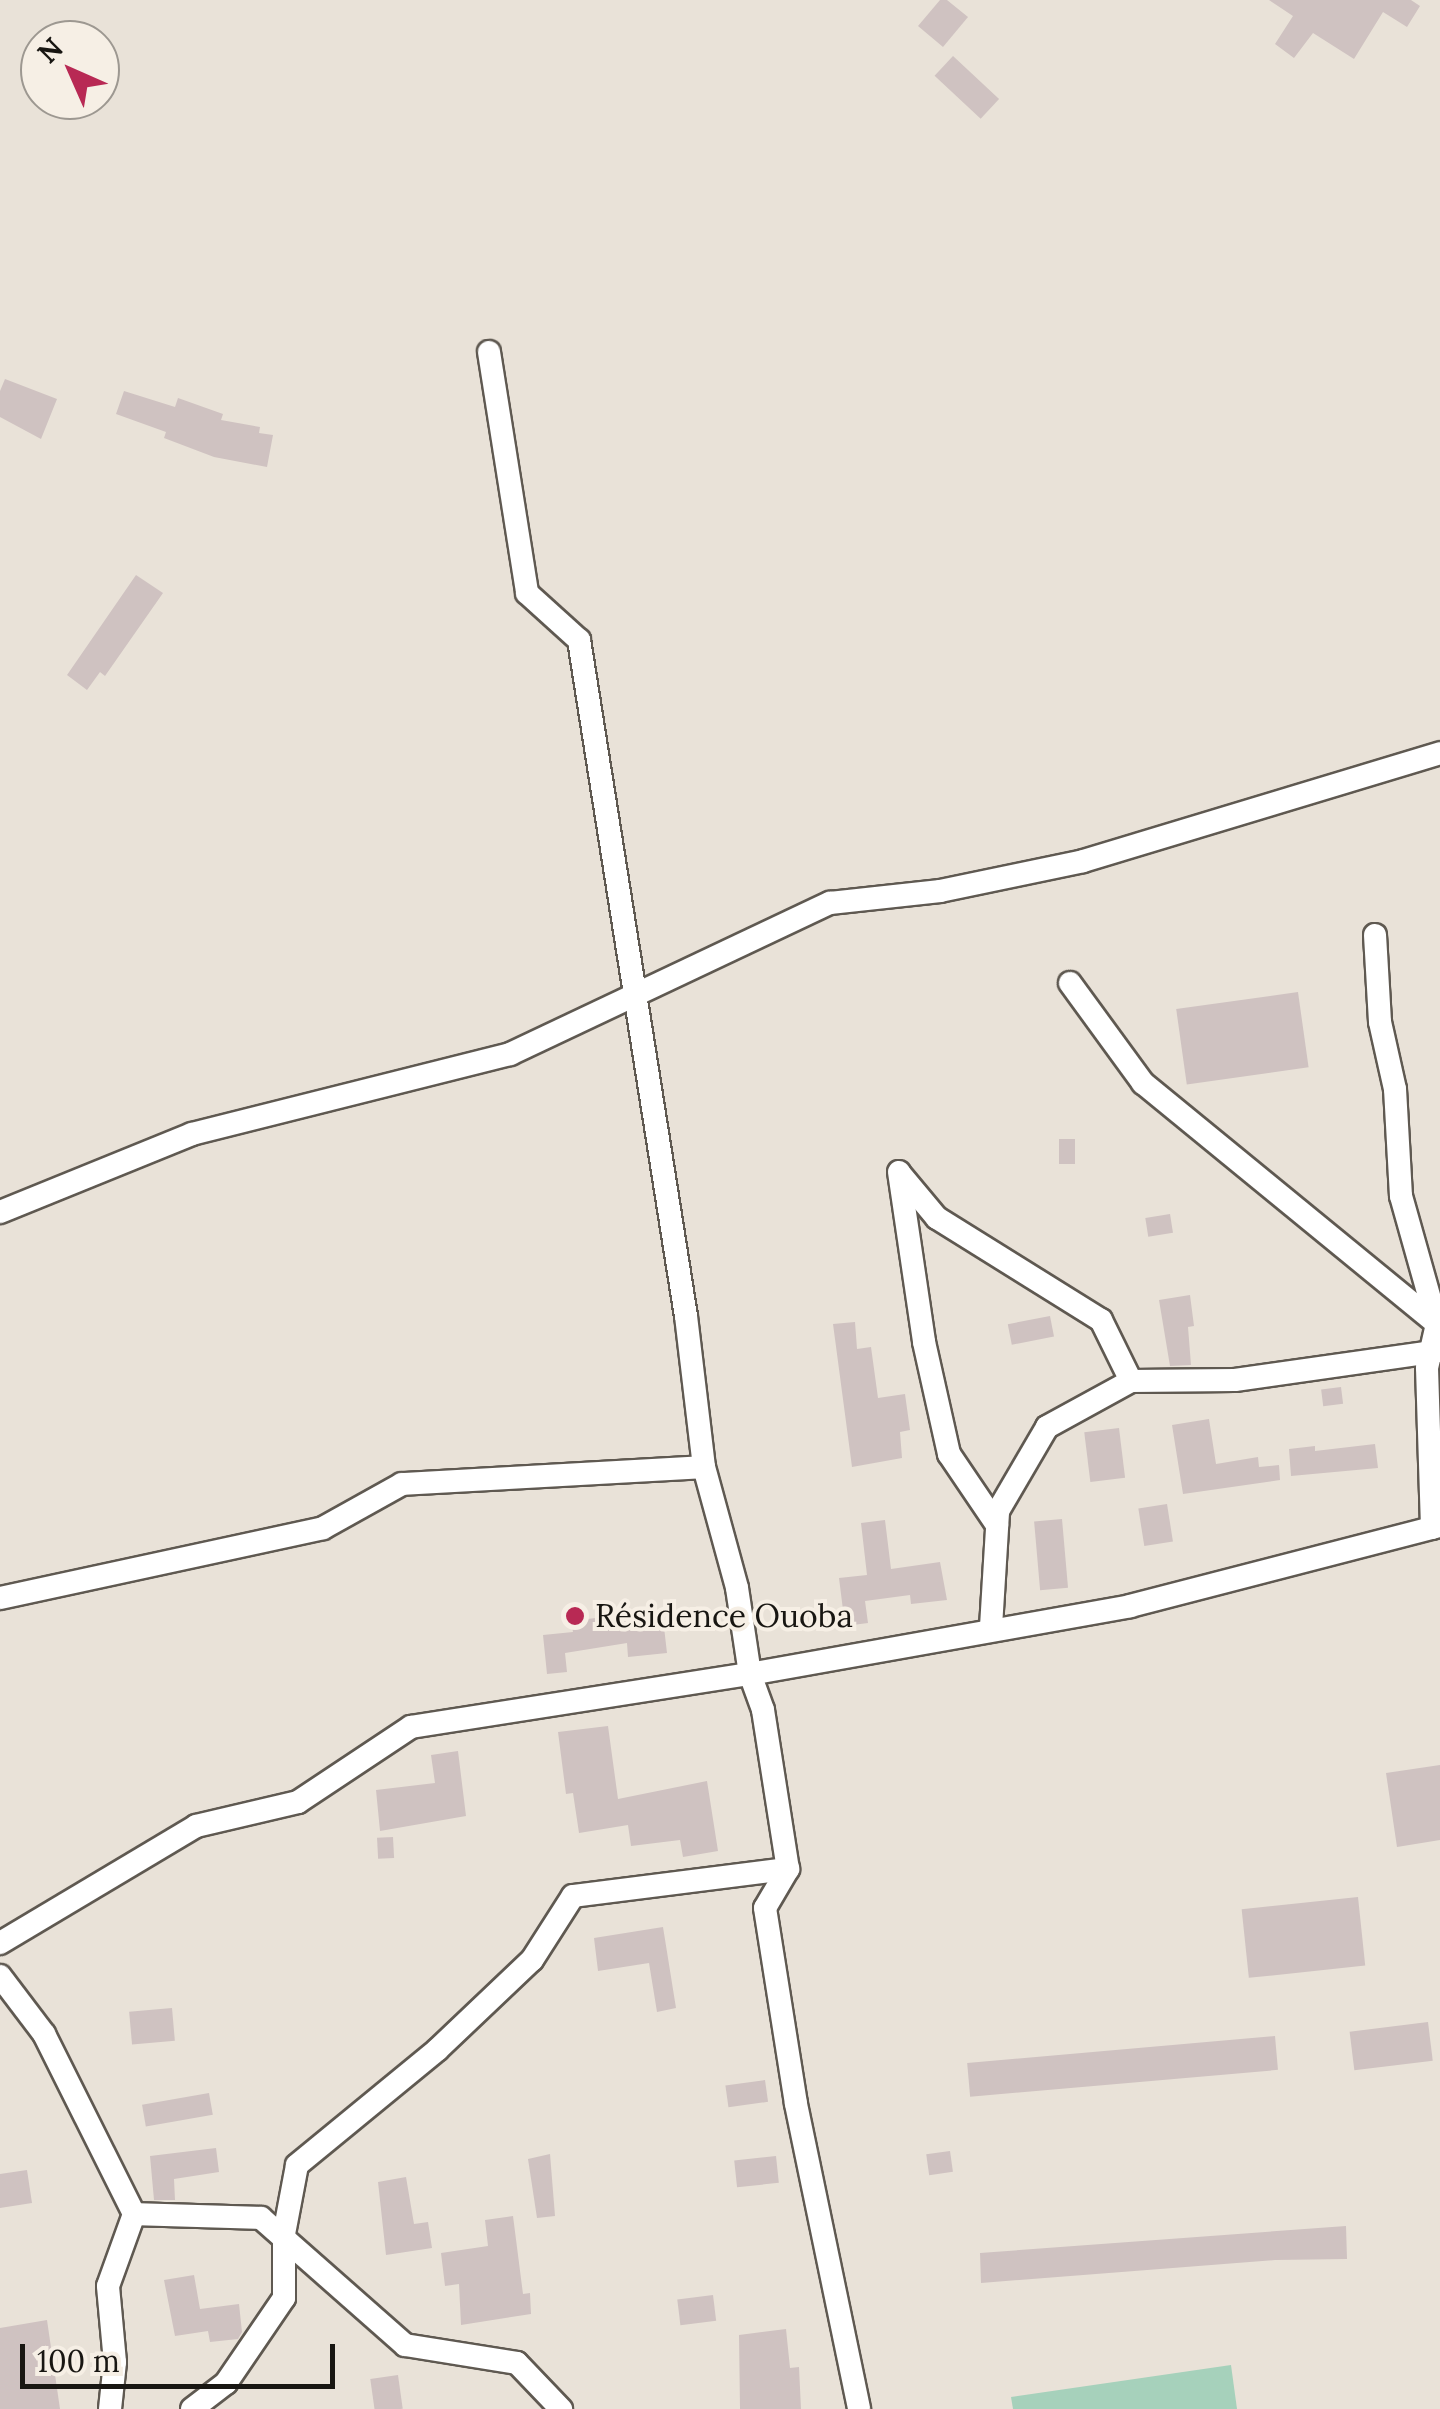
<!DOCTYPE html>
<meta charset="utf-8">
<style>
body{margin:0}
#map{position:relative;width:1440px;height:2409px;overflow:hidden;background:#e9e2d8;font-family:Lora,serif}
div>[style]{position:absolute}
.green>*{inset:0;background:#a6d1bb}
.building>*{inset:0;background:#cfc2c1;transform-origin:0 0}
.roads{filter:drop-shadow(2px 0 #5f5951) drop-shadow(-2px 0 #5f5951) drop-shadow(0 2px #5f5951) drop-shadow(0 -2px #5f5951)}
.minor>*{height:22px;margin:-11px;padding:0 11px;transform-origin:11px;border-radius:11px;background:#fff}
.dots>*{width:28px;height:28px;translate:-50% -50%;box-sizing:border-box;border:5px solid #f6efe5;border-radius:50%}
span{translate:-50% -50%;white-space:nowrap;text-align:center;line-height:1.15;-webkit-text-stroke:8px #f6efe5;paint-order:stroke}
.poi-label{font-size:32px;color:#181612}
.left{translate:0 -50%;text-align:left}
.north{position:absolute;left:20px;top:20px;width:100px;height:100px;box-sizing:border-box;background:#f6efe5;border:2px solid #9d9891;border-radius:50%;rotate:315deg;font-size:28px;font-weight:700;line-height:40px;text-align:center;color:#181612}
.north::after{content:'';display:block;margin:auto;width:35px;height:45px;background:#b82954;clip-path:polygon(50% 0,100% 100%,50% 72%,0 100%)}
.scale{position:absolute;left:20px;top:2344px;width:315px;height:45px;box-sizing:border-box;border:5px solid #181612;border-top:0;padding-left:12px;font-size:30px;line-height:35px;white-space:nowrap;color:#181612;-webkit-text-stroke:8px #f6efe5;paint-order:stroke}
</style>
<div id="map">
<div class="green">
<i style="clip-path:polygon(1231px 2365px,1237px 2409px,1013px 2409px,1011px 2397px)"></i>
</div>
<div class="building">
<i style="clip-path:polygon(940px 0,947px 0,968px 17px,943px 47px,918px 26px)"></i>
<i style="clip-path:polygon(1269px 0,1411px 0,1420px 6px,1407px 27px,1383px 12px,1354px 59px,1313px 33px,1294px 58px,1275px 44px,1293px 16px)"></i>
<i style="left:953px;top:56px;width:63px;height:27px;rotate:43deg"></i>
<i style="clip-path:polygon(5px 379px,57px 399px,41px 439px,0 417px,0 391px)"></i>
<i style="clip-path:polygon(124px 391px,175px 407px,178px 398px,223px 414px,221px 420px,260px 427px,259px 433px,273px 435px,267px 467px,214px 457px,164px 438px,166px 432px,116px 414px)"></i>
<i style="clip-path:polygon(136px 575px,163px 593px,105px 676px,100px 672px,87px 690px,67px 675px)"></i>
<i style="left:1298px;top:992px;width:76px;height:123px;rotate:82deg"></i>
<i style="left:1059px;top:1139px;width:16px;height:25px"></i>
<i style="left:1170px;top:1214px;width:19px;height:25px;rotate:81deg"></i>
<i style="clip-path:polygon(1190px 1295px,1194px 1326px,1188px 1327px,1191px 1365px,1170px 1366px,1159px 1300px)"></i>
<i style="left:1050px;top:1316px;width:21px;height:43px;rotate:79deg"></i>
<i style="clip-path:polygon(855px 1322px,857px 1349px,871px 1347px,878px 1398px,905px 1394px,910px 1430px,900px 1432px,902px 1458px,852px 1467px,833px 1324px)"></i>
<i style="left:1341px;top:1387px;width:17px;height:20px;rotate:83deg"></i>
<i style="clip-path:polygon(1209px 1419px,1216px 1464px,1258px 1457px,1259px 1467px,1279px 1465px,1280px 1480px,1183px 1494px,1172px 1425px)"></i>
<i style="left:1119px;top:1428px;width:50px;height:35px;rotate:83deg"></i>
<i style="clip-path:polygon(1375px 1444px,1378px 1468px,1291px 1476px,1289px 1449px,1315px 1446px,1315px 1451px)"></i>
<i style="left:1167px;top:1504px;width:38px;height:29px;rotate:81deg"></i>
<i style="left:1062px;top:1519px;width:69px;height:28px;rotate:85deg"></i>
<i style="clip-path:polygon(885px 1520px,891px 1569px,940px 1562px,947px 1600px,911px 1604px,910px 1595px,865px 1601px,868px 1623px,845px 1626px,839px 1578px,867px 1575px,861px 1523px)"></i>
<i style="clip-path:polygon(662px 1610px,667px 1653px,628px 1657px,627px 1643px,565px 1653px,567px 1672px,547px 1674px,543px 1635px,573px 1632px,571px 1621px)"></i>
<i style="clip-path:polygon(608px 1726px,618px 1799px,707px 1781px,718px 1851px,683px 1857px,680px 1840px,631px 1846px,628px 1825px,579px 1833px,573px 1793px,566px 1794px,558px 1732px)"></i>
<i style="clip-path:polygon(458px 1751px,466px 1816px,380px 1831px,376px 1790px,435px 1783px,431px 1755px)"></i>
<i style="clip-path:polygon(1440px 1765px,1440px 1840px,1397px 1847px,1386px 1773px)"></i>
<i style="left:393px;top:1837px;width:21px;height:16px;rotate:87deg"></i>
<i style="left:1358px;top:1897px;width:69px;height:117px;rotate:84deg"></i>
<i style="clip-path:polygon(663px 1927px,676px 2008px,657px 2012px,649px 1963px,598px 1971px,594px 1938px)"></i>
<i style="left:172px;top:2008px;width:33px;height:43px;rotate:85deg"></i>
<i style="left:1428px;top:2022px;width:39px;height:79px;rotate:83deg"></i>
<i style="left:1275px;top:2036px;width:34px;height:309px;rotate:85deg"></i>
<i style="left:765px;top:2080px;width:22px;height:40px;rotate:82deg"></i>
<i style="left:209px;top:2093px;width:22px;height:68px;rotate:80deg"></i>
<i style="clip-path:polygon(216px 2148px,219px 2172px,174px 2179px,175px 2200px,154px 2200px,150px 2156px)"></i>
<i style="left:950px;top:2151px;width:21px;height:24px;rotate:82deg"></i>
<i style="clip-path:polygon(550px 2154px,555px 2216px,537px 2218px,528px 2159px)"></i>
<i style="left:776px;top:2156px;width:27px;height:42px;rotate:84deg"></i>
<i style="clip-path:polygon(27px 2170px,32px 2203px,0 2208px,0 2174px)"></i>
<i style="clip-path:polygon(406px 2177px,414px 2224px,428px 2222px,432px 2248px,386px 2255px,378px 2182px)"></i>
<i style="clip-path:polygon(513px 2216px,523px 2294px,530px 2293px,531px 2314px,461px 2325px,459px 2284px,445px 2286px,441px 2253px,488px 2246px,485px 2220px)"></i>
<i style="clip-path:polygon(1346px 2226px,1347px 2259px,1275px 2260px,981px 2283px,980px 2253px)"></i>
<i style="clip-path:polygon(194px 2275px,200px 2309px,239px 2304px,242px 2332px,238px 2339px,210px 2342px,208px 2331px,175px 2336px,164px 2280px)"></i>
<i style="left:713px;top:2295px;width:26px;height:36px;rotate:83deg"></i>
<i style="clip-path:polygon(47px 2320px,60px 2409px,0 2409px,0 2328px)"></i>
<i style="clip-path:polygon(786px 2329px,790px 2368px,799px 2367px,801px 2409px,740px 2409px,739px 2335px)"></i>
<i style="left:398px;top:2375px;width:34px;height:28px;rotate:82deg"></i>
</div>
<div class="roads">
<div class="minor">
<i style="left:489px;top:352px;width:244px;rotate:81deg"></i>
<i style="left:527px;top:593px;width:70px;rotate:42.1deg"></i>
<i style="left:579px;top:640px;width:684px;rotate:81.01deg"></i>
<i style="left:686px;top:1316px;width:152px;rotate:83.2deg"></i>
<i style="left:704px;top:1467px;width:125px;rotate:74.7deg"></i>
<i style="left:737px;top:1588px;width:87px;rotate:81.4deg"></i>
<i style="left:750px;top:1674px;width:38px;rotate:70deg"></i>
<i style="left:763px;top:1710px;width:161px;rotate:81.1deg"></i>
<i style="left:788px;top:1869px;width:45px;rotate:120.5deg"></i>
<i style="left:765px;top:1908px;width:198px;rotate:81deg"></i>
<i style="left:796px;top:2104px;width:311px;rotate:78.3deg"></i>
<i style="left:1375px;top:935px;width:87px;rotate:86.7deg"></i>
<i style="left:1380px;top:1022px;width:69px;rotate:77.4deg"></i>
<i style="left:1395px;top:1089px;width:107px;rotate:86.8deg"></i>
<i style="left:1401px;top:1196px;width:133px;rotate:74.3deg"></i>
<i style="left:1437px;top:1324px;width:45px;rotate:102.8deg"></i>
<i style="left:1427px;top:1368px;width:160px;rotate:88.2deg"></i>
<i style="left:1070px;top:983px;width:124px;rotate:53.9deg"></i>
<i style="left:1143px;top:1083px;width:380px;rotate:39.3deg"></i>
<i style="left:899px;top:1172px;width:172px;rotate:81.6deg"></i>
<i style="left:924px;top:1342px;width:115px;rotate:77.4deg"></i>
<i style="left:949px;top:1454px;width:86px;rotate:55.9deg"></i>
<i style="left:901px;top:1175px;width:56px;rotate:50.1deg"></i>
<i style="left:937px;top:1218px;width:193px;rotate:31.9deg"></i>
<i style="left:1101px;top:1320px;width:68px;rotate:63.8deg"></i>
<i style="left:0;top:1212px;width:207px;rotate:-22.1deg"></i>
<i style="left:192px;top:1134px;width:328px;rotate:-14.1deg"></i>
<i style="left:510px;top:1054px;width:354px;rotate:-25.3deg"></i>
<i style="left:830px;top:903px;width:111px;rotate:-6.2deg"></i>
<i style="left:940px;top:891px;width:146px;rotate:-11.8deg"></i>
<i style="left:1083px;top:861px;width:373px;rotate:-16.8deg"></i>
<i style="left:0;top:1598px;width:330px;rotate:-12.2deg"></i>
<i style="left:323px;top:1528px;width:90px;rotate:-29.1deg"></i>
<i style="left:402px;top:1484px;width:302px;rotate:-3.2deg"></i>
<i style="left:991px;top:1627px;width:116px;rotate:-86.5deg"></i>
<i style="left:998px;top:1511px;width:97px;rotate:-59.7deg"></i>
<i style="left:1047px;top:1427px;width:96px;rotate:-28.7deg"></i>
<i style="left:1131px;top:1381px;width:104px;rotate:-0.6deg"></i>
<i style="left:1235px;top:1380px;width:207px;rotate:-8.1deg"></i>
<i style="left:0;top:1943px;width:228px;rotate:-30.8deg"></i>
<i style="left:196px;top:1826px;width:105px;rotate:-13.2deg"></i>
<i style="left:298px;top:1802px;width:136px;rotate:-33.6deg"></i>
<i style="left:411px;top:1727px;width:343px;rotate:-8.9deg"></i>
<i style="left:750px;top:1674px;width:386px;rotate:-10.1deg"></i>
<i style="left:1130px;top:1606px;width:320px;rotate:-14.5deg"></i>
<i style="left:0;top:1976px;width:73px;rotate:52.8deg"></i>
<i style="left:44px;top:2034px;width:201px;rotate:63.4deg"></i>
<i style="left:134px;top:2214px;width:127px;rotate:1.8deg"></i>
<i style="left:261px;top:2218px;width:192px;rotate:41.4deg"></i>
<i style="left:405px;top:2345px;width:113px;rotate:9.1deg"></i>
<i style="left:517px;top:2363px;width:64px;rotate:46.3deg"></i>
<i style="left:110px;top:2409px;width:47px;rotate:-83.9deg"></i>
<i style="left:115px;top:2362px;width:76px;rotate:-95.3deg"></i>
<i style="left:108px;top:2286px;width:77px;rotate:-70.1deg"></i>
<i style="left:192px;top:2409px;width:43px;rotate:-37.4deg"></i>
<i style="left:226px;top:2383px;width:103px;rotate:-55.7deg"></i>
<i style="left:284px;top:2298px;width:64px;rotate:-90deg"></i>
<i style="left:284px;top:2234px;width:70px;rotate:-79.3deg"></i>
<i style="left:297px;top:2165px;width:181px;rotate:-39.4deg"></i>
<i style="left:437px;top:2050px;width:131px;rotate:-43.5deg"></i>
<i style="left:532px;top:1960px;width:76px;rotate:-57.4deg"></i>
<i style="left:573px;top:1896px;width:217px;rotate:-7.2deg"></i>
</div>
</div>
<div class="dots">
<i style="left:575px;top:1616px;background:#b82954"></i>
</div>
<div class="poi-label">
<span class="left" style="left:595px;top:1616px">Résidence Ouoba</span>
</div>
<div class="north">N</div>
<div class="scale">100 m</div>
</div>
